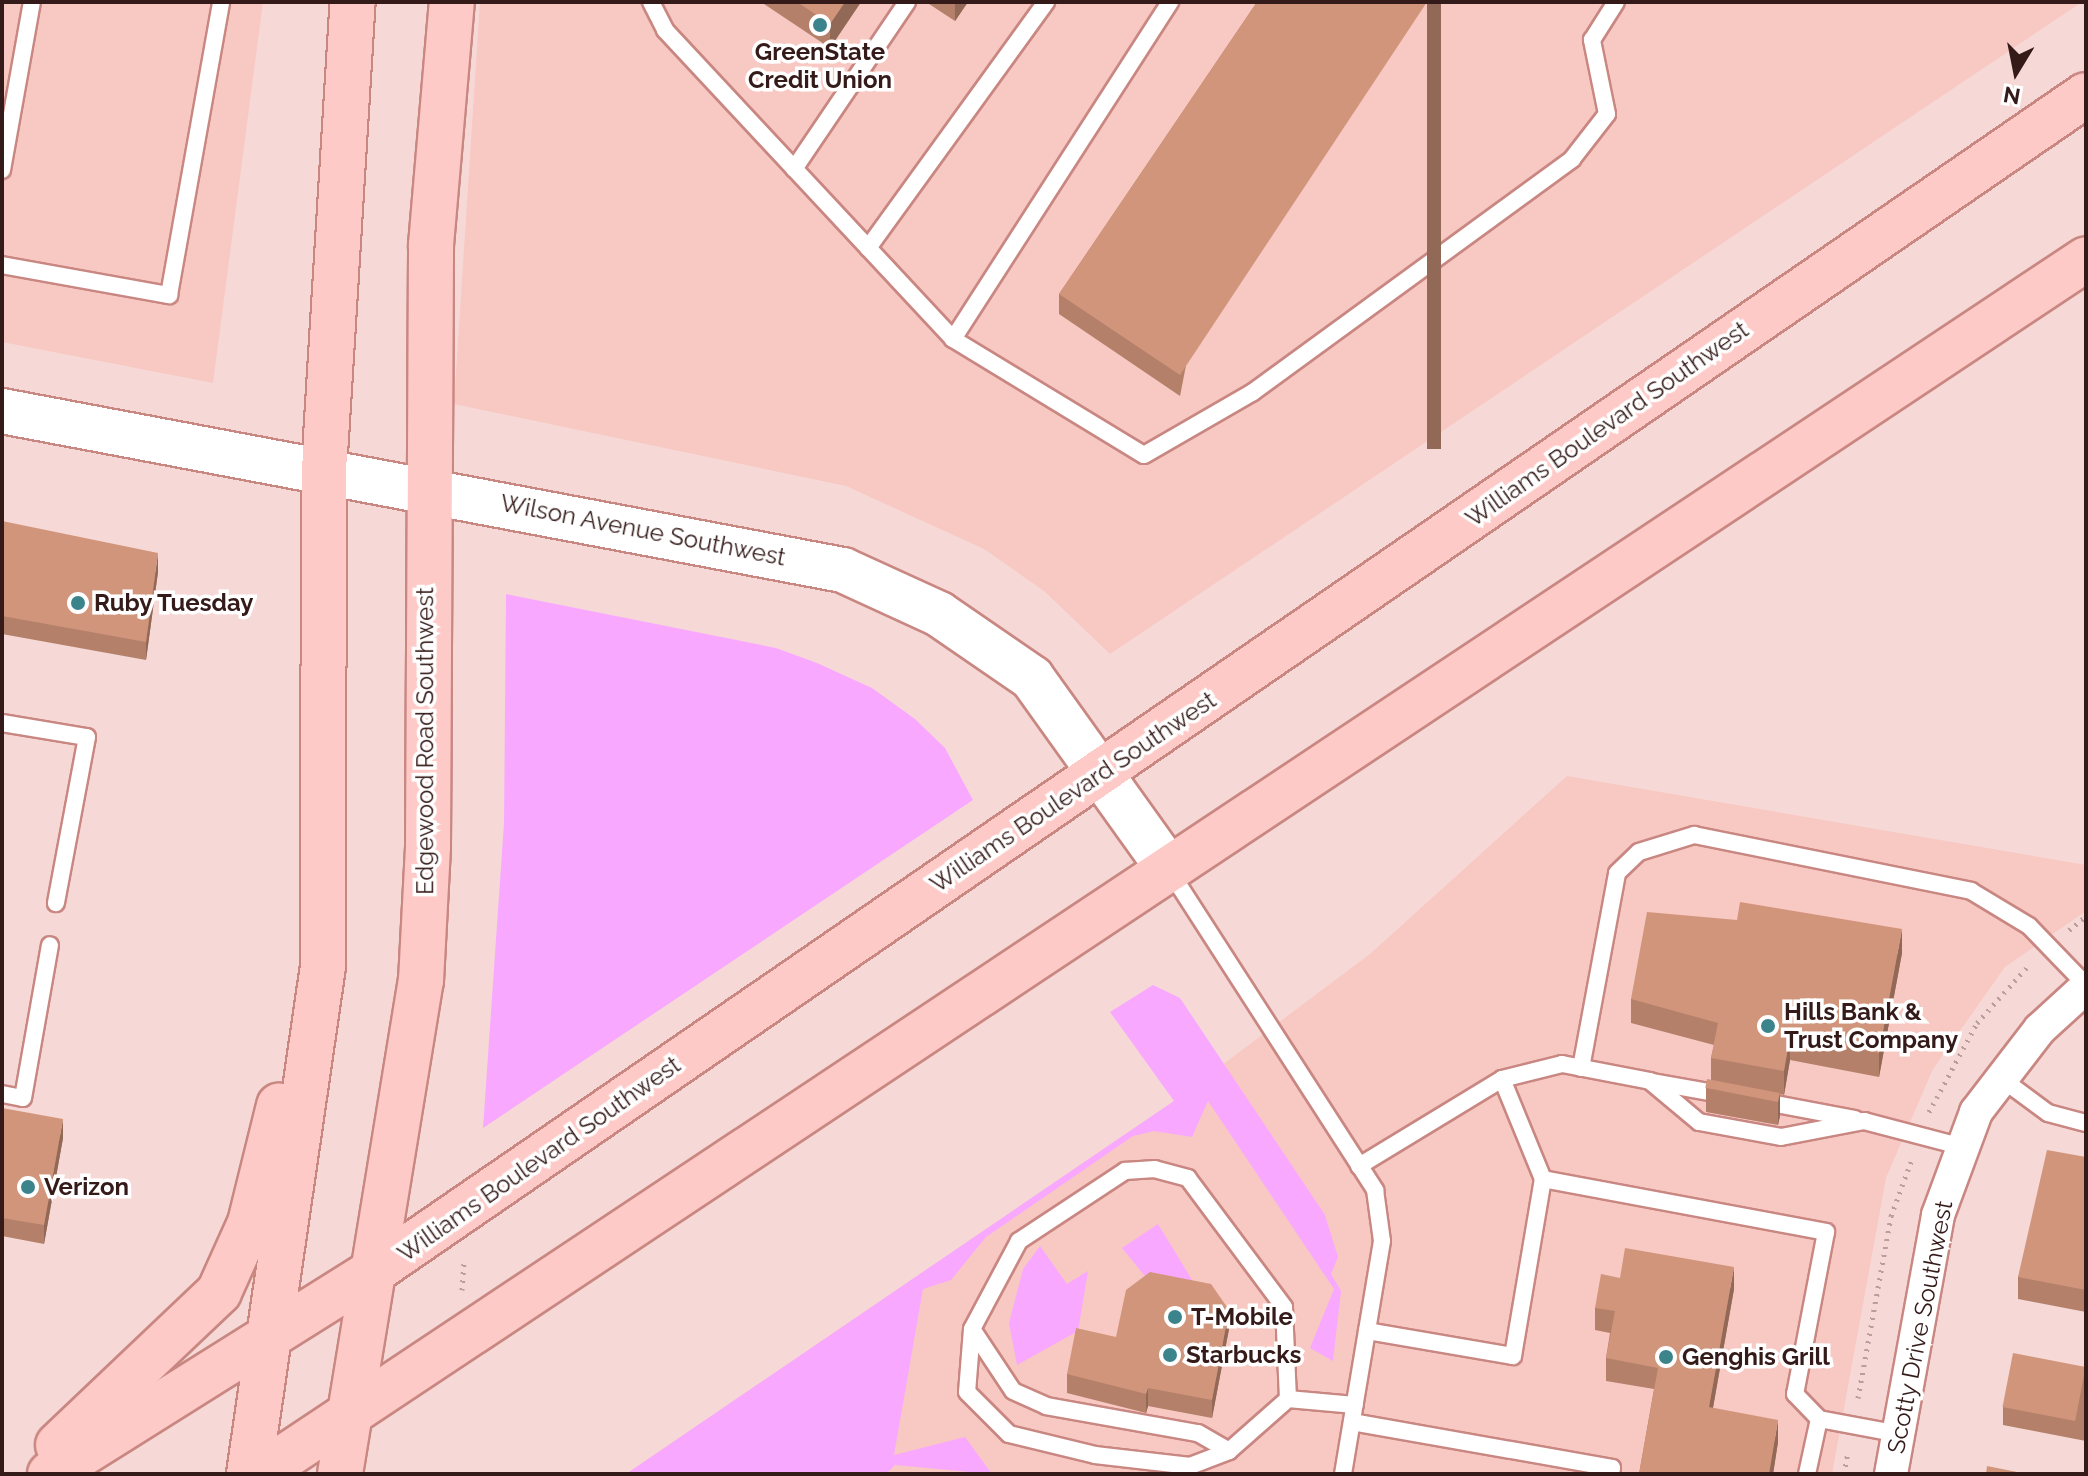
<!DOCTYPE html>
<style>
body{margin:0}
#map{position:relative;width:2088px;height:1476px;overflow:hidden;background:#f6d9d6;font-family:Raleway,sans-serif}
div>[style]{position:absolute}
.built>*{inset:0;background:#f8c8c3}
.green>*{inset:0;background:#f8a9ff}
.path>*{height:5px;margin-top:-2.5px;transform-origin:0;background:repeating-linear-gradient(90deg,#ba9e9b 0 2px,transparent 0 8px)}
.roads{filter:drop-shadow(2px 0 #c98782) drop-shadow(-2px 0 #c98782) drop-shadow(0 2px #c98782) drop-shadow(0 -2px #c98782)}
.lane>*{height:16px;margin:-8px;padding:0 8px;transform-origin:8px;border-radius:8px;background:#fff}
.street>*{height:32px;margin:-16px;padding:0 16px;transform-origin:16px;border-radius:16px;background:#fff}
.secondary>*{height:44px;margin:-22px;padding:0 22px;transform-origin:22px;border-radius:22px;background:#fff}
.primary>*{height:44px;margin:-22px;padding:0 22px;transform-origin:22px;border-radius:22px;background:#fecac7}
.wall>*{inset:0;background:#b4806a}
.shaded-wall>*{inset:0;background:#926856;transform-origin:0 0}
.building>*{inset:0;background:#d1957b;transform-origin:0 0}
.dots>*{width:22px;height:22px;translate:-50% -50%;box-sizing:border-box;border:4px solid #fff;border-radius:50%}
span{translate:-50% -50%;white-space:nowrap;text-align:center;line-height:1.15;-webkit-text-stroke:7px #fff;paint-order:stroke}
.poi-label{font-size:24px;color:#341b19;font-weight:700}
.left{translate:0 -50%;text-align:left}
.street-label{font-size:24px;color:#341b19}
.frame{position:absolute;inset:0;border:4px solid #341b19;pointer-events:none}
.north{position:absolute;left:1976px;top:32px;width:80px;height:80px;-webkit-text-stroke:6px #fff;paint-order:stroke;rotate:190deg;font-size:22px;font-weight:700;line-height:32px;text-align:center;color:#341b19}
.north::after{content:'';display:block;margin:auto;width:28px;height:36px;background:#341b19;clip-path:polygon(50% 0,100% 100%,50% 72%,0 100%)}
</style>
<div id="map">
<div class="built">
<i style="clip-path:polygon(2px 2px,263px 2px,213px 383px,2px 342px)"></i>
<i style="clip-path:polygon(480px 2px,2082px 2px,1110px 654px,1044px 591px,984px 549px,846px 486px,454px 404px)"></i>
<i style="clip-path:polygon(1567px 776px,2086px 865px,2086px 911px,2005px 967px,1933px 1069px,1886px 1178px,1832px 1474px,626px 1474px,1174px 1101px,1370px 954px)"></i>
</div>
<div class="green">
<i style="clip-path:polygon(506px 594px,776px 648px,817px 663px,872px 688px,915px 719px,945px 748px,973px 800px,483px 1128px,504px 823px)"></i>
<i style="clip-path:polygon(1153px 985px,1180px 998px,1325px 1215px,1338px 1257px,1331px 1274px,1341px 1291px,1333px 1361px,1310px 1348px,1334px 1289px,1208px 1101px,1192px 1137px,1154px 1131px,1133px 1136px,986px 1237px,951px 1280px,923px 1289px,894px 1455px,965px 1437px,992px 1474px,895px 1465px,886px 1474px,626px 1474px,1174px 1101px,1110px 1012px)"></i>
<i style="clip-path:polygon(1158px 1224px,1200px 1293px,1153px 1286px,1122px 1248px)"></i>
<i style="clip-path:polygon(1040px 1246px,1067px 1284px,1088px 1271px,1078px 1331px,1017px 1365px,1009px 1323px,1023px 1269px)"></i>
</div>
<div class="path">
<i style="left:2069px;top:930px;width:22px;rotate:-39deg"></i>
<i style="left:1929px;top:1112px;width:101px;rotate:-61.7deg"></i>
<i style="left:1977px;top:1023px;width:76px;rotate:-48.2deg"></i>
<i style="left:462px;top:1290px;width:30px;rotate:-86deg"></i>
<i style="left:1858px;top:1398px;width:185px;rotate:-79.7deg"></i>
<i style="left:1891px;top:1216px;width:61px;rotate:-69.8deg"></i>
<i style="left:1844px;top:1474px;width:23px;rotate:-80deg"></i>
</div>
<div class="roads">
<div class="lane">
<i style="left:651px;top:2px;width:31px;rotate:63deg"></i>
<i style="left:665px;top:30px;width:422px;rotate:47deg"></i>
<i style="left:953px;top:339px;width:223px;rotate:31.3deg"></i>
<i style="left:1144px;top:455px;width:126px;rotate:-30deg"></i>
<i style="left:1253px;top:392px;width:395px;rotate:-36.1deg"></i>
<i style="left:1572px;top:159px;width:57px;rotate:-52.1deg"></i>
<i style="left:1607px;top:114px;width:76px;rotate:-101.5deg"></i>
<i style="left:1592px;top:40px;width:45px;rotate:-57.7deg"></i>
<i style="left:794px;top:169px;width:202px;rotate:-55.9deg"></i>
<i style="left:2px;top:170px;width:171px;rotate:-79.9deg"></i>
<i style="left:868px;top:248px;width:304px;rotate:-54.1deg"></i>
<i style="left:2px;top:265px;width:170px;rotate:10.2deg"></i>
<i style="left:169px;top:295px;width:298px;rotate:-79.9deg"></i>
<i style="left:953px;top:339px;width:401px;rotate:-57.2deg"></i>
<i style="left:2px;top:723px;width:86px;rotate:9.4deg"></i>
<i style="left:87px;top:737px;width:169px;rotate:100.6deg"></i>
<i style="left:1169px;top:870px;width:381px;rotate:57.2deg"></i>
<i style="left:1375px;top:1190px;width:51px;rotate:82.2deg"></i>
<i style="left:1382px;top:1241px;width:236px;rotate:99.5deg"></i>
<i style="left:1581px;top:1068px;width:198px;rotate:-79.5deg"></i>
<i style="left:1617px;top:873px;width:30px;rotate:-44deg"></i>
<i style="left:1639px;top:852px;width:58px;rotate:-17.2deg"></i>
<i style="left:1694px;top:835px;width:283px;rotate:11.4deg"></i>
<i style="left:1971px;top:891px;width:68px;rotate:31.1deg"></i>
<i style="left:2029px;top:926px;width:82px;rotate:46deg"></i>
<i style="left:1502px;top:1079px;width:108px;rotate:67.7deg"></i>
<i style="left:1543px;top:1179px;width:288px;rotate:10.6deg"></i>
<i style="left:1826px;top:1232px;width:165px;rotate:100.8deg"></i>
<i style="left:1795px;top:1394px;width:35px;rotate:46deg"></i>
<i style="left:1819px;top:1419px;width:81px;rotate:10.6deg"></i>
<i style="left:2002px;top:1079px;width:57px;rotate:36.5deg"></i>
<i style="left:2048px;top:1113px;width:39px;rotate:15deg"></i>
<i style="left:1653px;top:1082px;width:73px;rotate:10.2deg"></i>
<i style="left:2px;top:1094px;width:21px;rotate:11deg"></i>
<i style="left:23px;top:1098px;width:155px;rotate:-80deg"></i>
<i style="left:1760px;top:1101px;width:97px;rotate:10.7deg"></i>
<i style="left:1359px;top:1166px;width:167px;rotate:-31.3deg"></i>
<i style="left:1502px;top:1079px;width:62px;rotate:-14deg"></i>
<i style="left:1562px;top:1064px;width:90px;rotate:10.9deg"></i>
<i style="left:1650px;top:1081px;width:64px;rotate:39.9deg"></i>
<i style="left:1699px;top:1122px;width:83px;rotate:10.4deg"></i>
<i style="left:1781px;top:1137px;width:85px;rotate:-10.9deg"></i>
<i style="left:1864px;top:1121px;width:102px;rotate:14.7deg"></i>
<i style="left:972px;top:1329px;width:74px;rotate:56.5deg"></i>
<i style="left:1013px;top:1391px;width:36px;rotate:24deg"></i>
<i style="left:1046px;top:1406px;width:154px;rotate:10.1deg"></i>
<i style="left:1198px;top:1433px;width:36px;rotate:30deg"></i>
<i style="left:1367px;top:1331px;width:148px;rotate:9.7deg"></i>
<i style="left:1513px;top:1356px;width:180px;rotate:-80.4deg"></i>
<i style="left:1288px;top:1399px;width:92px;rotate:-92.5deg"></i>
<i style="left:1284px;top:1307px;width:161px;rotate:-126.7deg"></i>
<i style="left:1188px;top:1178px;width:34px;rotate:-165deg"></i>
<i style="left:1155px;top:1169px;width:30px;rotate:176deg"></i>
<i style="left:1125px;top:1171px;width:127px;rotate:146.6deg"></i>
<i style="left:1019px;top:1241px;width:100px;rotate:118.1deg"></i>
<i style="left:972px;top:1329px;width:63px;rotate:94.5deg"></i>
<i style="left:967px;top:1392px;width:59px;rotate:45deg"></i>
<i style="left:1009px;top:1434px;width:89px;rotate:13.7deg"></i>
<i style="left:1095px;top:1455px;width:96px;rotate:6.6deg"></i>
<i style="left:1190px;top:1466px;width:42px;rotate:-21deg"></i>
<i style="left:1229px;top:1451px;width:79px;rotate:-41.4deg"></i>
<i style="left:1288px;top:1399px;width:67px;rotate:5.1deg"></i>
<i style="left:1352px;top:1422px;width:264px;rotate:10deg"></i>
<i style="left:1612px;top:1468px;width:6px;rotate:99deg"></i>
<i style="left:1807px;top:1474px;width:56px;rotate:-77.7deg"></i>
</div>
<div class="street">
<i style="left:1891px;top:1474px;width:263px;rotate:-79.7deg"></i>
<i style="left:1938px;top:1215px;width:110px;rotate:-69.7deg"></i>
<i style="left:1976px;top:1112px;width:105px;rotate:-52.4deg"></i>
<i style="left:2040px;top:1029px;width:62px;rotate:-42.4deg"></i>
</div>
<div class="secondary">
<i style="left:2px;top:411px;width:856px;rotate:10.71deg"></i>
<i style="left:843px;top:570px;width:106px;rotate:24.6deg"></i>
<i style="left:939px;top:614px;width:113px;rotate:34.5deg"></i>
<i style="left:1032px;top:678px;width:230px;rotate:54.4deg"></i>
</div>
<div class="primary">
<i style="left:58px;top:1445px;width:222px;rotate:-43.5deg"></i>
<i style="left:219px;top:1292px;width:76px;rotate:-65.8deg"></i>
<i style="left:250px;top:1223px;width:121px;rotate:-76.1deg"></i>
<i style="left:50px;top:1474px;width:386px;rotate:-32.1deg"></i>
<i style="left:377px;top:1269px;width:2073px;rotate:-34.49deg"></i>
<i style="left:249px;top:1474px;width:513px;rotate:-81.71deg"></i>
<i style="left:323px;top:966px;width:496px;rotate:-89.9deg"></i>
<i style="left:324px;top:470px;width:469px;rotate:-86.5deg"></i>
<i style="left:259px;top:1474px;width:2194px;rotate:-33.62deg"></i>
<i style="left:340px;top:1474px;width:500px;rotate:-80.7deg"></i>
<i style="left:421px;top:981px;width:135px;rotate:-87deg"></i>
<i style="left:428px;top:846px;width:601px;rotate:-89.71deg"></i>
<i style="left:431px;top:245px;width:244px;rotate:-85.1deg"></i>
</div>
</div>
<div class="wall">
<i style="clip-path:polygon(761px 2px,861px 2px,830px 48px)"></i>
<i style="clip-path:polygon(926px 2px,968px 2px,955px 21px)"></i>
<i style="clip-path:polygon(1257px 2px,1180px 396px,1059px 314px,1059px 294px)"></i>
<i style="clip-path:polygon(2px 521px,158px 572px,146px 660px,2px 634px)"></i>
<i style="clip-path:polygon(1902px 953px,1879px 1077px,1790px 1060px,1784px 1095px,1780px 1094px,1780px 1116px,1778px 1125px,1706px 1112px,1706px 1088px,1711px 1080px,1711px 1058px,1714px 1045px,1631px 1023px,1631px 999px)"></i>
<i style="clip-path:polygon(2px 1108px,63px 1138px,44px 1244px,2px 1236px)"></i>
<i style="clip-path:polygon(2086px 1157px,2086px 1312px,2018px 1299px,2018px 1277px)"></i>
<i style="clip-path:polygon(1620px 1278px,1734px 1289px,1713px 1408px,1778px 1442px,1773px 1474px,1639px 1474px,1654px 1389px,1606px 1381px,1606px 1358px,1610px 1333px,1595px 1330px,1595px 1308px)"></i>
<i style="clip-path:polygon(1229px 1329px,1212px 1418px,1148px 1406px,1146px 1413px,1067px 1393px,1067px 1374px,1116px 1337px)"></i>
<i style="clip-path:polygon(2086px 1367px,2086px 1441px,2003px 1425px,2003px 1407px)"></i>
</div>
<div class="shaded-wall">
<i style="clip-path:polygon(845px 2px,861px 2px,830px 48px,830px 24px)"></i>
<i style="clip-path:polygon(955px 2px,968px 2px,955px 21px)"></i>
<i style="left:1427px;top:2px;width:14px;height:447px"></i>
<i style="clip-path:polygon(158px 553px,158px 572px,146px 660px,146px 642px)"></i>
<i style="clip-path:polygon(1902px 929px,1902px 953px,1879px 1077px,1879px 1053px)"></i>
<i style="clip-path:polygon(1790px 1036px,1790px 1060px,1784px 1095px,1784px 1071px)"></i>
<i style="clip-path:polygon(1780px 1093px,1780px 1116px,1778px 1125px,1778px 1101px)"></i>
<i style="clip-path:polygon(63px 1119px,63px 1138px,44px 1244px,44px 1225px)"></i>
<i style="clip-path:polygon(1734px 1267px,1734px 1289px,1709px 1430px,1709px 1407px)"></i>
<i style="clip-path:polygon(1229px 1310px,1229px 1329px,1212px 1418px,1212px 1400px)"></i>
<i style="clip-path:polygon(1148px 1388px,1148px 1406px,1146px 1413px,1146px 1394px)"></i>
<i style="clip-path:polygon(1778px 1420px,1778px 1442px,1773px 1474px,1769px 1474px)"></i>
</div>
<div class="building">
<i style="clip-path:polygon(797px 2px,845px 2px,830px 24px)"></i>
<i style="clip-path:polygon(1257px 2px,1427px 2px,1180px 375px,1059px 294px)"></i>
<i style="clip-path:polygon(2px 521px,158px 553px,146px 642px,2px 616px)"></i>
<i style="clip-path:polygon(1740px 902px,1902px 929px,1879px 1053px,1790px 1036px,1784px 1071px,1711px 1058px,1718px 1023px,1631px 999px,1647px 912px,1737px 920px)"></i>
<i style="left:1707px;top:1079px;width:74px;height:9px;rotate:11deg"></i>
<i style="clip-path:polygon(2px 1108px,63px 1119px,44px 1225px,2px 1218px)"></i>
<i style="clip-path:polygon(2047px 1150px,2086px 1157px,2086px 1290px,2018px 1277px)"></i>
<i style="clip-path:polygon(1625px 1248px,1734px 1267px,1709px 1407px,1778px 1420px,1769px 1474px,1639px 1474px,1658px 1368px,1606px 1358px,1615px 1311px,1595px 1308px,1601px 1274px,1620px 1278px)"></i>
<i style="clip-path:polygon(1150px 1272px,1211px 1284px,1229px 1310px,1212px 1400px,1148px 1388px,1146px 1394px,1067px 1374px,1076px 1328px,1116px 1337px,1126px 1290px)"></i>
<i style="left:2013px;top:1353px;width:74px;height:55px;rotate:11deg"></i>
<i style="clip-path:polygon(1987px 1466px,2027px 1474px,1986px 1474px)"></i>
</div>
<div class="dots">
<i style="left:820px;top:25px;background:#3c848b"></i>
<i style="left:78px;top:603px;background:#3c848b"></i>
<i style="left:1768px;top:1026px;background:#3c848b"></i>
<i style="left:28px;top:1187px;background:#3c848b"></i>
<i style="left:1175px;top:1317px;background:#3c848b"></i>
<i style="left:1170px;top:1355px;background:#3c848b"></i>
<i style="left:1666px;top:1357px;background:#3c848b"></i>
</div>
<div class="poi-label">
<span style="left:820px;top:66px">GreenState<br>Credit Union</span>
<span class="left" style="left:94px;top:603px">Ruby Tuesday</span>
<span class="left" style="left:1784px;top:1026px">Hills Bank &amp;<br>Trust Company</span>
<span class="left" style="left:44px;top:1187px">Verizon</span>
<span class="left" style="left:1191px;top:1317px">T-Mobile</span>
<span class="left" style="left:1186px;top:1355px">Starbucks</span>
<span class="left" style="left:1682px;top:1357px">Genghis Grill</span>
</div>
<div class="street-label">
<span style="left:1607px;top:424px;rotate:-35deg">Williams Boulevard Southwest</span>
<span style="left:643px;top:530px;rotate:11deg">Wilson Avenue Southwest</span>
<span style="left:425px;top:741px;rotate:-90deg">Edgewood Road Southwest</span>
<span style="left:1073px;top:792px;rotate:-34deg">Williams Boulevard Southwest</span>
<span style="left:539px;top:1159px;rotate:-35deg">Williams Boulevard Southwest</span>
<span style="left:1920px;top:1327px;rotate:-79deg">Scotty Drive Southwest</span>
</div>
<div class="frame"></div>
<div class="north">N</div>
</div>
